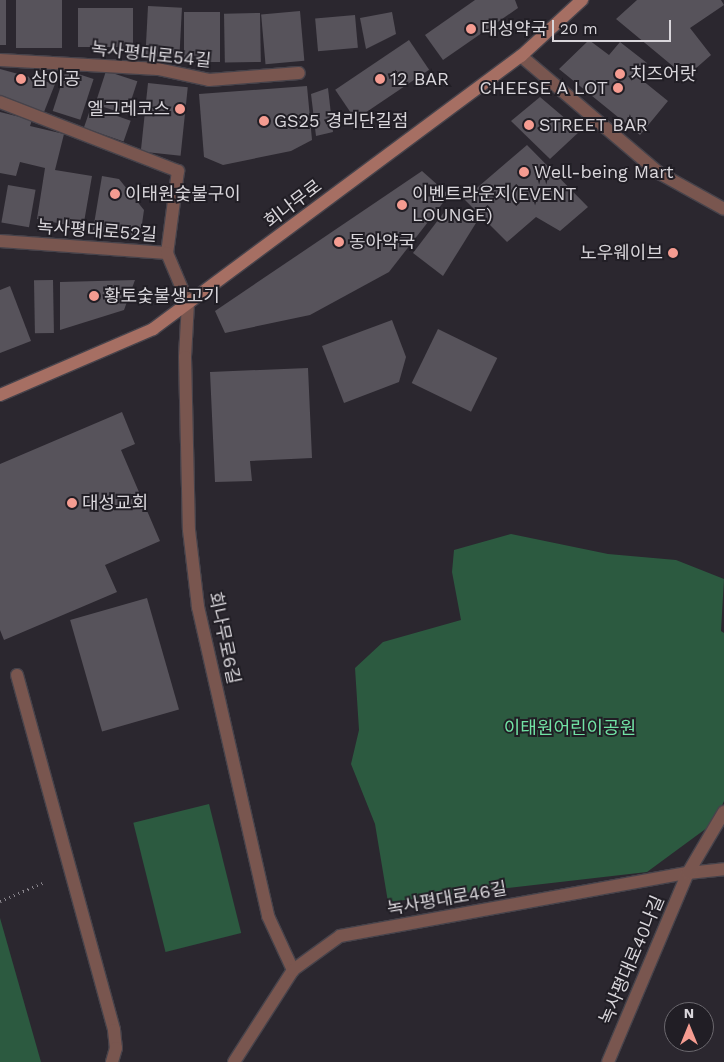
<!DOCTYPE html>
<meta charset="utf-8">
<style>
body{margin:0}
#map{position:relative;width:724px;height:1062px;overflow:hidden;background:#2b272f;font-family:"Work Sans","Noto Sans KR",sans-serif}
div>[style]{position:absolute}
.green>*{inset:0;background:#2c5a40;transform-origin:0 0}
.building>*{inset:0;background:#57535b;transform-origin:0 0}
.path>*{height:3px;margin-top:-1.5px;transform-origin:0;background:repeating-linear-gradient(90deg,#88848b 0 1px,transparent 0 5px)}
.roads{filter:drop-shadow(1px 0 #47434b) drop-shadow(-1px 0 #47434b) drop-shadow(0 1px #47434b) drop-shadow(0 -1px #47434b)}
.service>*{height:12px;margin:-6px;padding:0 6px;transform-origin:6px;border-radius:6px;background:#79564f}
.pedestrian>*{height:12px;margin:-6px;padding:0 6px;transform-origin:6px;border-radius:6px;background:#79564f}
.minor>*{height:12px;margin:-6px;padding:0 6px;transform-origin:6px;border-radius:6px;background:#79564f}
.secondary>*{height:12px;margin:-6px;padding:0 6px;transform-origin:6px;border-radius:6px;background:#a66f63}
.dots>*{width:14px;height:14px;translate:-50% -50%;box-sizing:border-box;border:2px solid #211e25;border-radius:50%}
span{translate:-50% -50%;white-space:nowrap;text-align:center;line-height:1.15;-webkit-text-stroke:4px #211e25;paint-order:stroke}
.poi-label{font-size:18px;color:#d9d6db}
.left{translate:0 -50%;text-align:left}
.right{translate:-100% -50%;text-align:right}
.street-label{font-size:18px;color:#d9d6db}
.park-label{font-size:18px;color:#71e2a4}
.north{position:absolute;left:664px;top:1002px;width:50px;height:50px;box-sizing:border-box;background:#211e25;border:1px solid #6b686e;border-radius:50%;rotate:0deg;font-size:14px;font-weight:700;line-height:20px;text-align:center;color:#d9d6db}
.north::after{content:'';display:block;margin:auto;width:18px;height:22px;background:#f59c91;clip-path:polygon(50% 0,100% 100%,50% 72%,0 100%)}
.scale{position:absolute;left:552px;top:20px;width:119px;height:22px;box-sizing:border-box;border:2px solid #d9d6db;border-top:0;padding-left:6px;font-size:15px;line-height:18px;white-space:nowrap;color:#d9d6db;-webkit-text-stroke:4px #211e25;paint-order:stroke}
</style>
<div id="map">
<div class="green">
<i style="clip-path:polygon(511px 534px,608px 554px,676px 560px,724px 579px,721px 631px,724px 633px,724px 801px,715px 822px,647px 872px,388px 902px,375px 824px,351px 764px,359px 730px,355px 668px,383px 642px,461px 620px,452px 572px,454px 550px)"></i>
<i style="left:209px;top:804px;width:133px;height:78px;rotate:76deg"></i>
<i style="clip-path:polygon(0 918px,41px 1062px,0 1062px)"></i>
</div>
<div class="building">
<i style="left:0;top:0;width:6px;height:45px"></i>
<i style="left:16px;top:0;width:46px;height:48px"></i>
<i style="clip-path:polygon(475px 0,515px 0,518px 8px,443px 60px,425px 35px)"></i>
<i style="clip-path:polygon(637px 0,721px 0,724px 5px,690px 28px,711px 55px,686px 77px,616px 19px)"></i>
<i style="left:148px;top:6px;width:34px;height:50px;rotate:3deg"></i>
<i style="left:78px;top:8px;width:55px;height:39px"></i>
<i style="left:300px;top:11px;width:50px;height:39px;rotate:85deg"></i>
<i style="left:184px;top:12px;width:36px;height:50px"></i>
<i style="clip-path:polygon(392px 12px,396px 34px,366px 49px,360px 18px)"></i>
<i style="left:260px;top:13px;width:49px;height:36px;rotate:89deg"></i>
<i style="left:355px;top:15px;width:33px;height:40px;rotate:85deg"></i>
<i style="left:409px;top:40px;width:36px;height:89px;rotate:56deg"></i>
<i style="clip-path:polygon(589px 40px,609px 55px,620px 42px,647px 63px,637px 76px,668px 101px,640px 135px,559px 69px)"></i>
<i style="clip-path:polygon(0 69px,55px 84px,44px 112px,0 98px)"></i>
<i style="left:66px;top:70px;width:29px;height:43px;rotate:18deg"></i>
<i style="left:106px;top:71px;width:33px;height:35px;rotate:18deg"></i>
<i style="left:148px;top:83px;width:40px;height:69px;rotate:6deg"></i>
<i style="clip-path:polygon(307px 86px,312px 140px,291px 151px,223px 165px,204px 157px,199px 94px)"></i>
<i style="clip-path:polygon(328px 88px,333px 132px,316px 136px,311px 94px)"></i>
<i style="clip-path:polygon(540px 97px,580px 131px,550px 159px,511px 121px)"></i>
<i style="left:91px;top:107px;width:42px;height:22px;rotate:19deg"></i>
<i style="clip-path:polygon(0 112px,32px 120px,30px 126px,64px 134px,55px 170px,92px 176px,83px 228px,37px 219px,45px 168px,20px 162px,16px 176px,0 173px)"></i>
<i style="clip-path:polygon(527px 145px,588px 207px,560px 231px,536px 217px,507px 242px,464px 199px)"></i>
<i style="clip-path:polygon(422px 171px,449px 195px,389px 272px,310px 315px,225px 333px,215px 311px)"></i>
<i style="clip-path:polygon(102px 176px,119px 179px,144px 210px,140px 238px,93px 230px)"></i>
<i style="left:8px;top:185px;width:28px;height:38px;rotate:10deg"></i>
<i style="clip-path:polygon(448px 207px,476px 223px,443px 276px,413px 253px)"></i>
<i style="left:53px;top:280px;width:53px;height:19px;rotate:89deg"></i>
<i style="clip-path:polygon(135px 280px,124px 310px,60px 330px,60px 282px)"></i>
<i style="clip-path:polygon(10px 286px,31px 341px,0 353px,0 290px)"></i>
<i style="clip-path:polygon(392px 320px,406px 357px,399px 382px,344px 403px,322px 346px)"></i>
<i style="left:438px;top:329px;width:66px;height:60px;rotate:26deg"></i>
<i style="clip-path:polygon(308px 368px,312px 458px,250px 461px,252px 481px,215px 482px,210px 372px)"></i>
<i style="clip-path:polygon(122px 412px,135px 444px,121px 450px,160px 541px,105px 565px,117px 592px,4px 640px,0 630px,0 464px)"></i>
<i style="left:147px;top:598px;width:116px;height:80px;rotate:74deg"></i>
</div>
<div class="path">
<i style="left:0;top:901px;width:49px;rotate:-22.9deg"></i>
</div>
<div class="roads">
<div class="service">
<i style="left:17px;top:675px;width:368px;rotate:74.7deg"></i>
<i style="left:114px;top:1030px;width:18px;rotate:84deg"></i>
<i style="left:116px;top:1048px;width:15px;rotate:106deg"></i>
</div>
<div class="pedestrian">
<i style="left:0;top:60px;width:158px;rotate:3.3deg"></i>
<i style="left:158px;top:69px;width:52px;rotate:12.2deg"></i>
<i style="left:209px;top:80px;width:90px;rotate:-4.4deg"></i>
<i style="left:0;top:102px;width:191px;rotate:21.2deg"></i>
<i style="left:178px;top:171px;width:83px;rotate:97.6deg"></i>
<i style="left:0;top:241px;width:167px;rotate:4.1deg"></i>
<i style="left:167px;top:253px;width:54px;rotate:67.2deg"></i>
</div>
<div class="minor">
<i style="left:521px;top:56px;width:181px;rotate:40.3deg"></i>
<i style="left:659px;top:173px;width:74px;rotate:29deg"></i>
<i style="left:188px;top:303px;width:54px;rotate:93.2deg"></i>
<i style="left:185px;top:357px;width:173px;rotate:88.7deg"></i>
<i style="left:189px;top:530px;width:78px;rotate:83.3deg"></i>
<i style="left:198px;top:607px;width:317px;rotate:77.2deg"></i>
<i style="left:268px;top:916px;width:60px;rotate:65.2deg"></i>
<i style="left:234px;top:1062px;width:109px;rotate:-57.3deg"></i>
<i style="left:293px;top:970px;width:58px;rotate:-35.9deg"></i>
<i style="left:340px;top:936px;width:354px;rotate:-10.3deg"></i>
<i style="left:688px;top:873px;width:36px;rotate:-6deg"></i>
<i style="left:608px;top:1062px;width:205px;rotate:-67.1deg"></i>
<i style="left:688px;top:873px;width:71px;rotate:-59.5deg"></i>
</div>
<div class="secondary">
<i style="left:0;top:395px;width:167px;rotate:-23.3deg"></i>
<i style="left:153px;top:329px;width:458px;rotate:-36.6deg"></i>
<i style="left:521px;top:56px;width:83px;rotate:-42.6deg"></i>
</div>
</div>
<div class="dots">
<i style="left:471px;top:29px;background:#f59c91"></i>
<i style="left:620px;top:74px;background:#f59c91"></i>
<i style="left:21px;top:79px;background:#f59c91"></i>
<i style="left:380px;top:79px;background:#f59c91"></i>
<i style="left:618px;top:88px;background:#f59c91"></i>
<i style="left:180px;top:109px;background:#f59c91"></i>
<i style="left:264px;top:121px;background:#f59c91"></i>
<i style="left:529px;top:125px;background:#f59c91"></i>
<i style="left:524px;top:172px;background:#f59c91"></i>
<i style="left:115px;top:194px;background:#f59c91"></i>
<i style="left:402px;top:205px;background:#f59c91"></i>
<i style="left:339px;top:242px;background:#f59c91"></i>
<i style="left:673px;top:253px;background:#f59c91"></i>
<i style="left:94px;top:296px;background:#f59c91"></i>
<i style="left:72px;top:503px;background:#f59c91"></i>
</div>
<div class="poi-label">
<span class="left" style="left:481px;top:29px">대성약국</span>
<span class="left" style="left:630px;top:74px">치즈어랏</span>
<span class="left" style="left:31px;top:79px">삼이공</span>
<span class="left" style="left:390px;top:79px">12 BAR</span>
<span class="right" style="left:608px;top:88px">CHEESE A LOT</span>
<span class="right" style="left:170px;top:109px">엘그레코스</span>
<span class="left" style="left:274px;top:121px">GS25 경리단길점</span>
<span class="left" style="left:539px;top:125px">STREET BAR</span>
<span class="left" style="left:534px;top:172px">Well-being Mart</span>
<span class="left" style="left:125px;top:194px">이태원숯불구이</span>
<span class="left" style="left:412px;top:205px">이벤트라운지(EVENT<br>LOUNGE)</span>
<span class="left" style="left:349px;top:242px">동아약국</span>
<span class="right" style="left:663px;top:253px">노우웨이브</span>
<span class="left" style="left:104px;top:296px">황토숯불생고기</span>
<span class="left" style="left:82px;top:503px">대성교회</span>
</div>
<div class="street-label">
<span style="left:151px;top:55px;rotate:6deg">녹사평대로54길</span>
<span style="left:293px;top:204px;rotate:-37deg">회나무로</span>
<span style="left:97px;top:231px;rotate:4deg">녹사평대로52길</span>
<span style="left:224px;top:638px;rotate:78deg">회나무로6길</span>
<span style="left:447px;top:899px;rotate:-10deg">녹사평대로46길</span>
<span style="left:632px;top:960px;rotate:-67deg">녹사평대로40나길</span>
</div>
<div class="park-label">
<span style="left:570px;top:728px">이태원어린이공원</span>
</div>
<div class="north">N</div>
<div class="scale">20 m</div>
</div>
